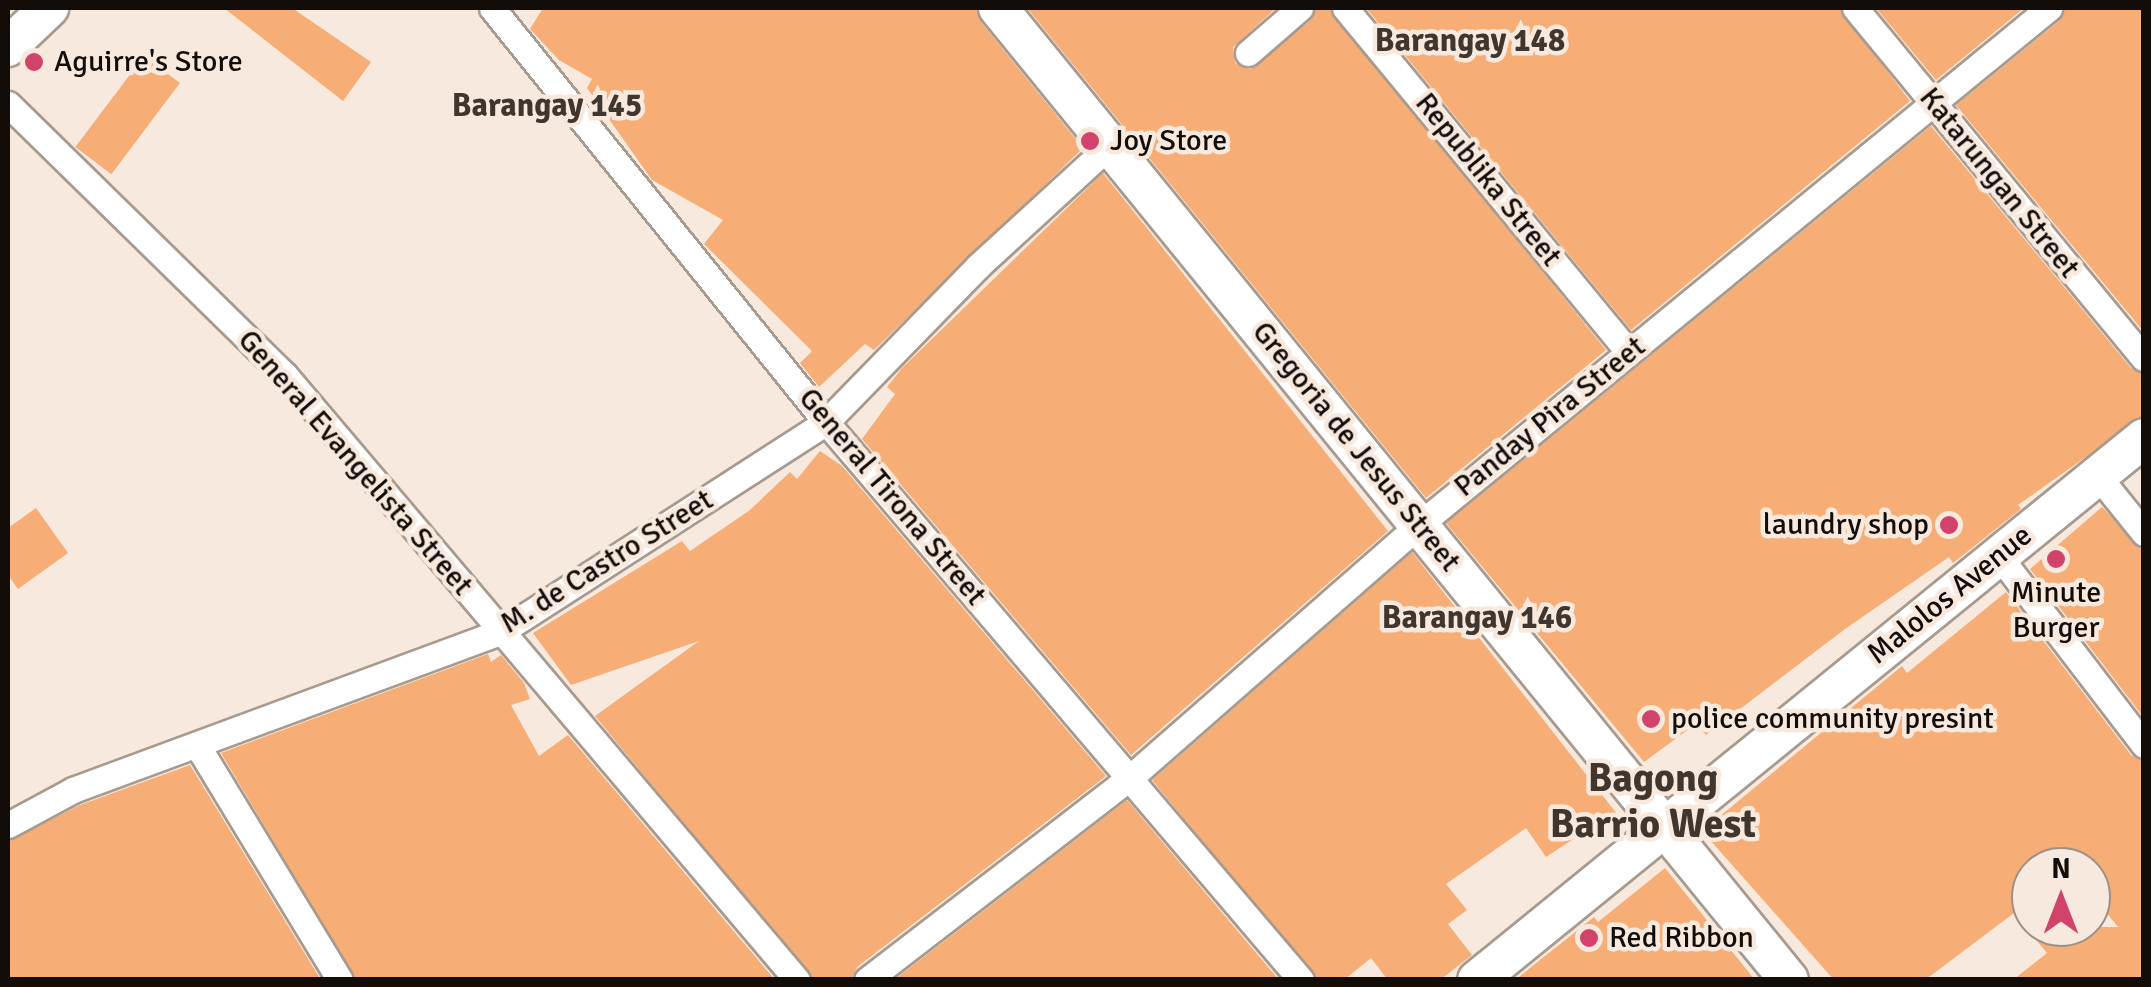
<!DOCTYPE html>
<style>
body{margin:0}
#map{position:relative;width:2151px;height:987px;overflow:hidden;background:#f7e9dd;font-family:Signika,sans-serif}
div>[style]{position:absolute}
.building>*{inset:0;background:#f6ad76;transform-origin:0 0}
.roads{filter:drop-shadow(2px 0 #a79a8f) drop-shadow(-2px 0 #a79a8f) drop-shadow(0 2px #a79a8f) drop-shadow(0 -2px #a79a8f)}
.street>*{height:25px;margin:-12.5px;padding:0 12.5px;transform-origin:12.5px;border-radius:12.5px;background:#fff}
.secondary>*{height:38px;margin:-19px;padding:0 19px;transform-origin:19px;border-radius:19px;background:#fff}
.dots>*{width:28px;height:28px;translate:-50% -50%;box-sizing:border-box;border:5px solid #f7e9dd;border-radius:50%}
span{translate:-50% -50%;white-space:nowrap;text-align:center;line-height:1.15;-webkit-text-stroke:9px #f7e9dd;paint-order:stroke}
.poi-label{font-size:30px;color:#120d09}
.left{translate:0 -50%;text-align:left}
.right{translate:-100% -50%;text-align:right}
.street-label{font-size:30px;color:#120d09}
.neighbourhood-label{font-size:32px;color:#41362d;font-weight:700}
.district-label{font-size:40px;color:#41362d;font-weight:700}
.frame{position:absolute;inset:0;border:10px solid #120d09;pointer-events:none}
.north{position:absolute;left:2011px;top:847px;width:100px;height:100px;box-sizing:border-box;background:#f7e9dd;border:2px solid #9b9188;border-radius:50%;rotate:0deg;font-size:28px;font-weight:700;line-height:40px;text-align:center;color:#120d09}
.north::after{content:'';display:block;margin:auto;width:35px;height:45px;background:#d1436b;clip-path:polygon(50% 0,100% 100%,50% 72%,0 100%)}
</style>
<div id="map">
<div class="building">
<i style="clip-path:polygon(224px 8px,292px 8px,371px 62px,343px 101px)"></i>
<i style="clip-path:polygon(543px 8px,976px 8px,981px 22px,1083px 148px,874px 350px,865px 344px,819px 387px,800px 363px,812px 351px,704px 244px,723px 220px,652px 180px,587px 88px,592px 79px,559px 60px,530px 29px)"></i>
<i style="clip-path:polygon(1027px 8px,1276px 8px,1233px 47px,1235px 63px,1250px 69px,1311px 20px,1316px 8px,1329px 8px,1606px 350px,1426px 498px)"></i>
<i style="clip-path:polygon(1366px 8px,1839px 8px,1910px 101px,1631px 330px)"></i>
<i style="clip-path:polygon(1876px 8px,2024px 8px,1936px 80px)"></i>
<i style="clip-path:polygon(2065px 8px,2144px 8px,2144px 332px,1956px 105px,2059px 21px)"></i>
<i style="left:144px;top:56px;width:45px;height:114px;rotate:37deg"></i>
<i style="clip-path:polygon(1931px 126px,2131px 368px,2144px 374px,2144px 416px,2018px 505px,2021px 509px,1953px 563px,1949px 557px,1845px 629px,1706px 735px,1697px 723px,1644px 762px,1446px 523px)"></i>
<i style="clip-path:polygon(1103px 173px,1388px 531px,1131px 755px,862px 439px,895px 394px,887px 387px,902px 368px)"></i>
<i style="clip-path:polygon(820px 451px,842px 466px,1106px 776px,857px 967px,851px 980px,813px 980px,595px 716px,699px 641px,571px 685px,533px 633px,682px 541px,690px 551px,750px 510px,790px 472px,797px 479px)"></i>
<i style="clip-path:polygon(2102px 507px,2144px 549px,2144px 718px,2030px 569px)"></i>
<i style="clip-path:polygon(36px 508px,68px 553px,18px 589px,8px 575px,8px 528px)"></i>
<i style="clip-path:polygon(1412px 552px,1621px 819px,1594px 839px,1587px 830px,1546px 857px,1526px 828px,1446px 884px,1467px 910px,1448px 924px,1472px 955px,1440px 980px,1388px 980px,1371px 958px,1344px 980px,1317px 980px,1152px 780px)"></i>
<i style="clip-path:polygon(evenodd,2006px 592px,2131px 755px,2144px 761px,2144px 980px,2013px 980px,2047px 953px,2014px 913px,1925px 980px,1834px 980px,1702px 831px,1902px 666px,1907px 673px,2006px 592px,2031px 867px,2091px 867px,2091px 894px,2118px 927px,2031px 927px,2031px 867px)"></i>
<i style="clip-path:polygon(488px 654px,491px 662px,501px 655px,524px 683px,530px 699px,511px 705px,539px 756px,568px 735px,775px 980px,356px 980px,221px 753px)"></i>
<i style="clip-path:polygon(190px 765px,321px 980px,8px 980px,8px 841px,80px 805px)"></i>
<i style="clip-path:polygon(1127px 800px,1279px 980px,894px 980px)"></i>
<i style="clip-path:polygon(1665px 868px,1755px 980px,1515px 980px,1594px 917px,1598px 922px)"></i>
</div>
<div class="roads">
<div class="street">
<i style="left:492px;top:8px;width:532px;rotate:51.1deg"></i>
<i style="left:826px;top:422px;width:733px;rotate:49.59deg"></i>
<i style="left:1345px;top:8px;width:446px;rotate:50.5deg"></i>
<i style="left:1855px;top:8px;width:454px;rotate:50.5deg"></i>
<i style="left:1248px;top:53px;width:69px;rotate:-40.9deg"></i>
<i style="left:8px;top:104px;width:386px;rotate:44.4deg"></i>
<i style="left:284px;top:374px;width:794px;rotate:49.75deg"></i>
<i style="left:2098px;top:476px;width:73px;rotate:51.1deg"></i>
<i style="left:1999px;top:556px;width:238px;rotate:52.5deg"></i>
<i style="left:197px;top:745px;width:275px;rotate:58.7deg"></i>
<i style="left:8px;top:825px;width:74px;rotate:-28.3deg"></i>
<i style="left:73px;top:790px;width:458px;rotate:-20.3deg"></i>
<i style="left:502px;top:631px;width:386px;rotate:-32.8deg"></i>
<i style="left:826px;top:422px;width:218px;rotate:-45.7deg"></i>
<i style="left:978px;top:266px;width:179px;rotate:-42.5deg"></i>
<i style="left:867px;top:980px;width:334px;rotate:-37.6deg"></i>
<i style="left:1132px;top:776px;width:383px;rotate:-41.2deg"></i>
<i style="left:1420px;top:524px;width:814px;rotate:-39.36deg"></i>
</div>
<div class="secondary">
<i style="left:998px;top:8px;width:1253px;rotate:50.86deg"></i>
<i style="left:8px;top:47px;width:57px;rotate:-43.6deg"></i>
<i style="left:1477px;top:980px;width:859px;rotate:-39.1deg"></i>
</div>
</div>
<div class="dots">
<i style="left:34px;top:62px;background:#d1436b"></i>
<i style="left:1090px;top:141px;background:#d1436b"></i>
<i style="left:1949px;top:525px;background:#d1436b"></i>
<i style="left:2056px;top:559px;background:#d1436b"></i>
<i style="left:1651px;top:719px;background:#d1436b"></i>
<i style="left:1589px;top:938px;background:#d1436b"></i>
</div>
<div class="poi-label">
<span class="left" style="left:54px;top:62px">Aguirre's Store</span>
<span class="left" style="left:1110px;top:141px">Joy Store</span>
<span class="right" style="left:1929px;top:525px">laundry shop</span>
<span style="left:2056px;top:610px">Minute<br>Burger</span>
<span class="left" style="left:1671px;top:719px">police community presint</span>
<span class="left" style="left:1609px;top:938px">Red Ribbon</span>
</div>
<div class="street-label">
<span style="left:1488px;top:180px;rotate:51deg">Republika Street</span>
<span style="left:1999px;top:183px;rotate:51deg">Katarungan Street</span>
<span style="left:1550px;top:417px;rotate:-39deg">Panday Pira Street</span>
<span style="left:1356px;top:447px;rotate:51deg">Gregoria de Jesus Street</span>
<span style="left:355px;top:463px;rotate:49deg">General Evangelista Street</span>
<span style="left:892px;top:497px;rotate:50deg">General Tirona Street</span>
<span style="left:607px;top:562px;rotate:-32deg">M. de Castro Street</span>
<span style="left:1950px;top:595px;rotate:-39deg">Malolos Avenue</span>
</div>
<div class="neighbourhood-label">
<span style="left:1470px;top:41px">Barangay 148</span>
<span style="left:547px;top:106px">Barangay 145</span>
<span style="left:1477px;top:618px">Barangay 146</span>
</div>
<div class="district-label">
<span style="left:1653px;top:801px">Bagong<br>Barrio West</span>
</div>
<div class="frame"></div>
<div class="north">N</div>
</div>
